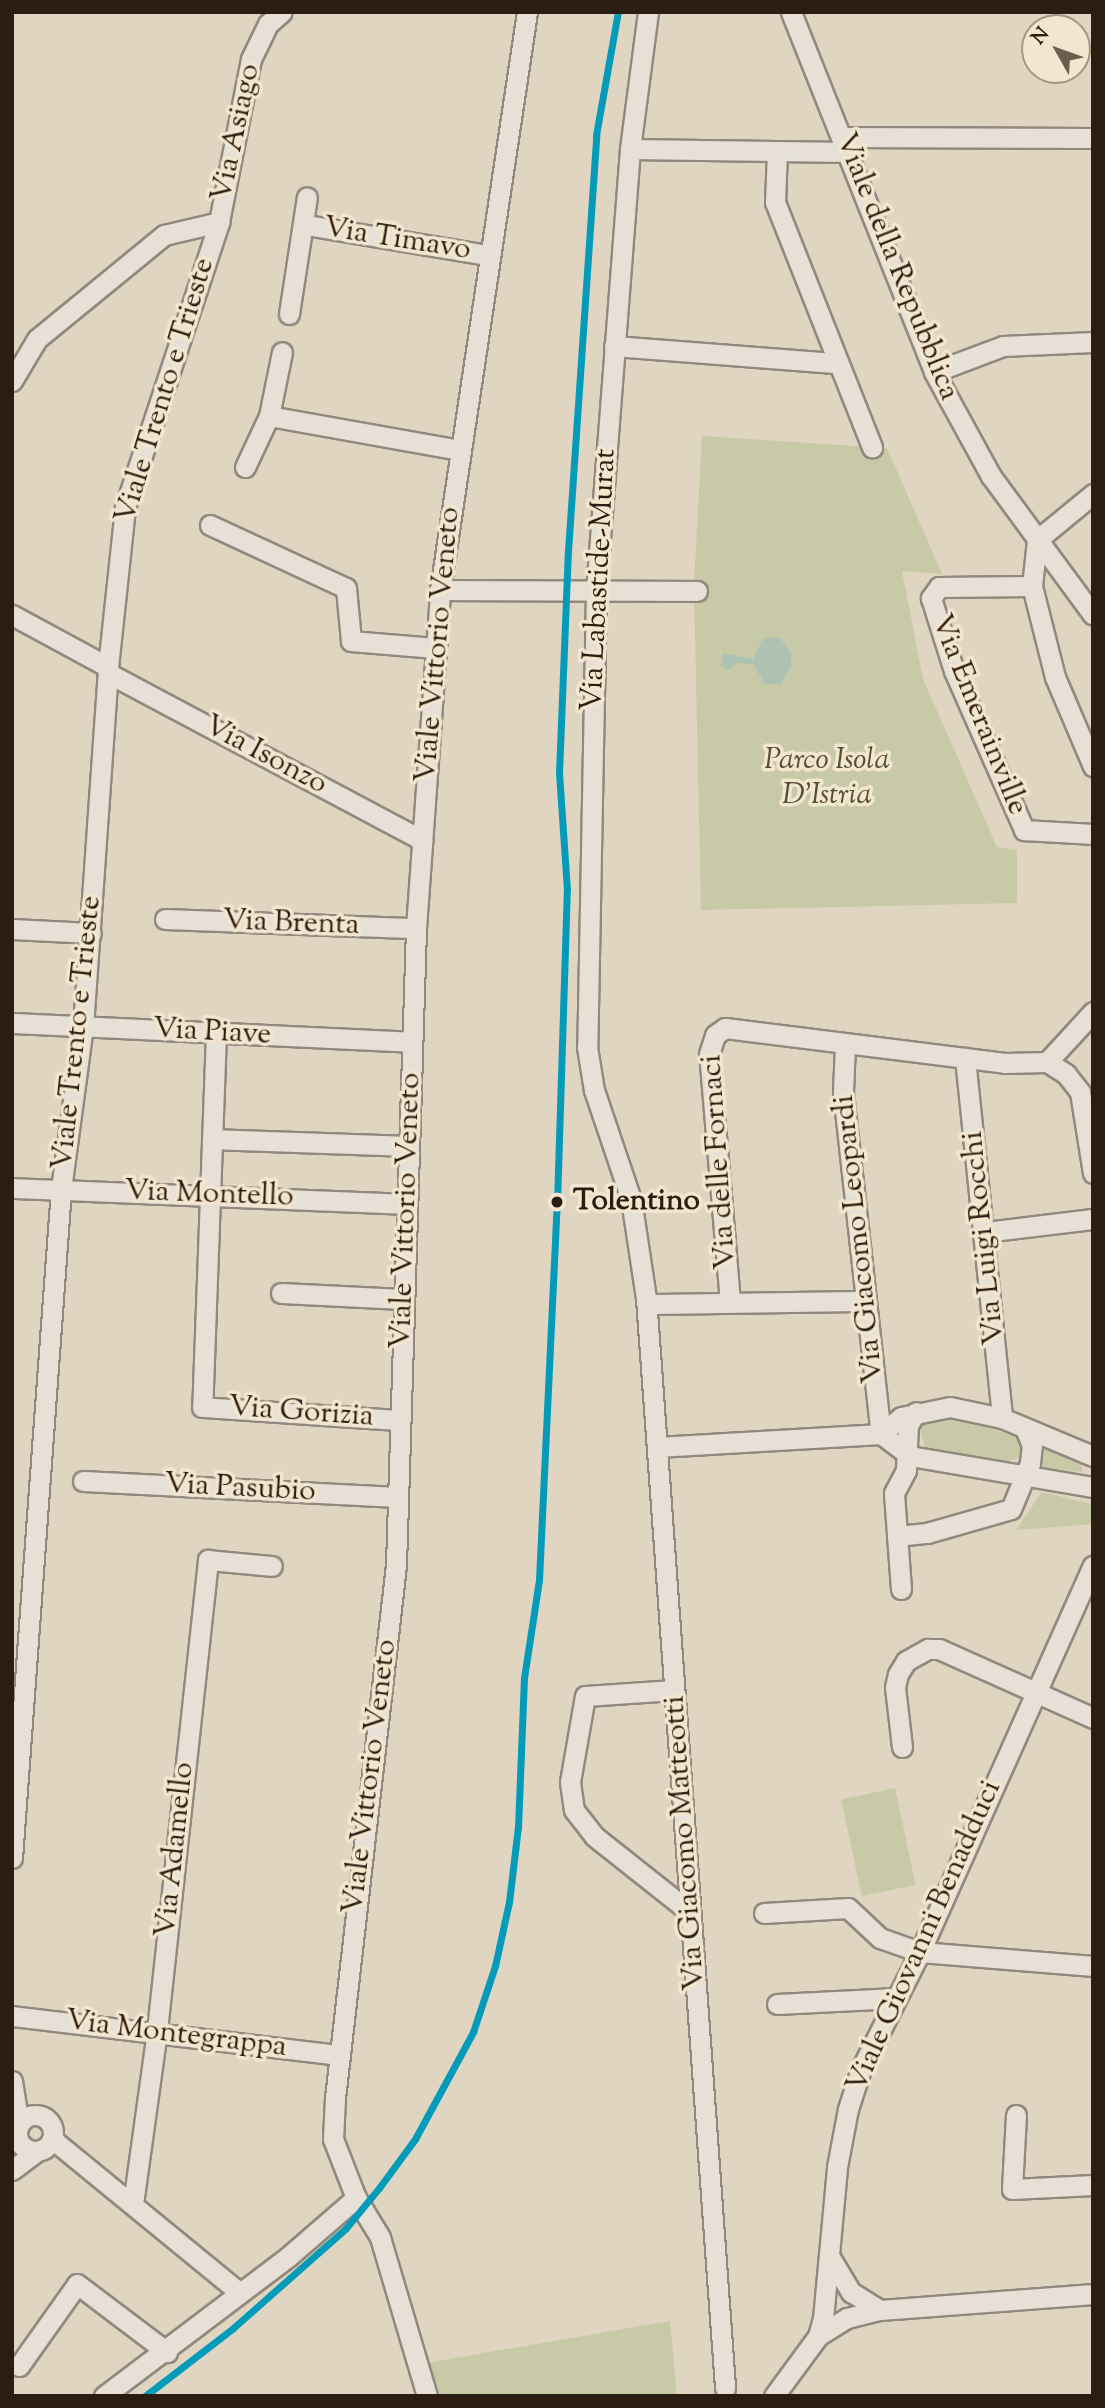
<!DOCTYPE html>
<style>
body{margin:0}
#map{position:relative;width:1105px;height:2408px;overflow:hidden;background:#e0d5c1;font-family:"Sorts Mill Goudy",serif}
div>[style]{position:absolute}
.green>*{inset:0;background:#c7c9a7;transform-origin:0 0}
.water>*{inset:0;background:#aec2b4}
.roads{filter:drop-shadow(2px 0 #91897d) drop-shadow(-2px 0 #91897d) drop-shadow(0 2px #91897d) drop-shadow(0 -2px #91897d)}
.minor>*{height:19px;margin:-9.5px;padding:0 9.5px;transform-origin:9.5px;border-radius:9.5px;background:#e6e0d6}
.minor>.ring{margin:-9.5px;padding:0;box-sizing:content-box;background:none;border:19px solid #e6e0d6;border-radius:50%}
.rail-1>*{height:7px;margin:-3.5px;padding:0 3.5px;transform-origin:3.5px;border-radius:3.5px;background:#049bbb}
.dots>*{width:19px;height:19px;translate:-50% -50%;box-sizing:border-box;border:4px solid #f3e6ce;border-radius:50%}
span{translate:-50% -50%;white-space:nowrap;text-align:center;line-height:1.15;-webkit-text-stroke:7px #f3e6ce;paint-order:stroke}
.street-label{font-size:30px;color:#2c1d12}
.park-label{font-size:30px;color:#544e38;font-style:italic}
.stop-label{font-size:30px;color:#2c1d12;font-weight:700}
.left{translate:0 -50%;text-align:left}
.frame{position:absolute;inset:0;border:14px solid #2c1d12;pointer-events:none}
.north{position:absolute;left:1021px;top:14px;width:70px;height:70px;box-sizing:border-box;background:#f3e6ce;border:2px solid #a39683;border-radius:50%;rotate:310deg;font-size:19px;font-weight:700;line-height:28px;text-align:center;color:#2c1d12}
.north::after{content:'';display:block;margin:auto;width:24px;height:32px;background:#6b5d4f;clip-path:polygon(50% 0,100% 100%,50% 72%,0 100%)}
</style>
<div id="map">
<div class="green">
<i style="clip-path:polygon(702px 436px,887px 448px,942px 574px,902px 571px,923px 679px,997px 847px,1017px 850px,1017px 903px,701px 910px,694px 585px)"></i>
<i style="clip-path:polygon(937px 1415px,961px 1417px,1017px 1438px,1022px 1446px,1019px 1458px,1000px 1463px,925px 1449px,920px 1428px,924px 1420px)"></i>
<i style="clip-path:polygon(1045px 1443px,1082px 1459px,1082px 1472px,1037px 1467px)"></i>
<i style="clip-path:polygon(1042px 1492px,1091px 1504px,1093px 1524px,1016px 1530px)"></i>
<i style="left:895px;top:1788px;width:99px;height:55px;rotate:78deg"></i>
<i style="clip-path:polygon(670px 2321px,677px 2396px,437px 2396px,426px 2363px)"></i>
</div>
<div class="water">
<i style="clip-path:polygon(779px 637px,791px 652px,791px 668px,780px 684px,765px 684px,753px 664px,737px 663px,728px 670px,721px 666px,723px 653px,753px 659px,763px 638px)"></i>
</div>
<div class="roads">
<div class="minor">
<i style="left:648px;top:12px;width:138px;rotate:97.5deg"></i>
<i style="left:630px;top:149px;width:444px;rotate:94.4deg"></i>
<i style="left:596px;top:592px;width:455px;rotate:91.1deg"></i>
<i style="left:587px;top:1047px;width:44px;rotate:80.8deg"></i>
<i style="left:594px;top:1090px;width:115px;rotate:71.3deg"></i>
<i style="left:631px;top:1199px;width:100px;rotate:81.4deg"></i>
<i style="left:646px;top:1298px;width:1093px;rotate:85.85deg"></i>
<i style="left:791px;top:12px;width:387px;rotate:68.3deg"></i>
<i style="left:934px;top:372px;width:119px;rotate:61.3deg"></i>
<i style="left:991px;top:476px;width:172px;rotate:53.7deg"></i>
<i style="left:842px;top:137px;width:251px;rotate:0.2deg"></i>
<i style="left:630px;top:149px;width:218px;rotate:0.8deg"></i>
<i style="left:777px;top:151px;width:51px;rotate:92.2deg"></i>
<i style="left:775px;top:202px;width:264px;rotate:68.4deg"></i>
<i style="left:306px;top:225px;width:184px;rotate:9.4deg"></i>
<i style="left:289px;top:314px;width:118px;rotate:-81.3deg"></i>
<i style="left:614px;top:346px;width:224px;rotate:4.4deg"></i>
<i style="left:934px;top:372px;width:74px;rotate:-20.6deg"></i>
<i style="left:1003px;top:346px;width:90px;rotate:-2.5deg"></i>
<i style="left:12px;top:381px;width:49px;rotate:-59.2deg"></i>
<i style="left:37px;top:339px;width:164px;rotate:-39.3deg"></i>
<i style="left:164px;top:235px;width:57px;rotate:-13.3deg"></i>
<i style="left:269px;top:416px;width:193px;rotate:10.1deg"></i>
<i style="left:245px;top:467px;width:56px;rotate:-64.8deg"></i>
<i style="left:269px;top:416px;width:65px;rotate:-78.5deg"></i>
<i style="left:1093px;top:494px;width:72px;rotate:140.6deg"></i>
<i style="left:1037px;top:540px;width:46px;rotate:96.2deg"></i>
<i style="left:1032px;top:586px;width:94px;rotate:75.8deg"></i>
<i style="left:1055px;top:677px;width:97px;rotate:66.9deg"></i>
<i style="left:210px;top:525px;width:150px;rotate:24.9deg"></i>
<i style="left:346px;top:588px;width:53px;rotate:84.6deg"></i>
<i style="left:351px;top:641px;width:84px;rotate:4.8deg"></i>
<i style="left:1032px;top:586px;width:93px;rotate:179.4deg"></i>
<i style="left:939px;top:587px;width:14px;rotate:126deg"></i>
<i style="left:931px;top:598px;width:77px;rotate:72.5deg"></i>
<i style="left:954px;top:671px;width:174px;rotate:66.2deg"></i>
<i style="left:1024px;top:830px;width:69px;rotate:3.3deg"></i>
<i style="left:440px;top:590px;width:257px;rotate:0.2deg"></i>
<i style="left:12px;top:615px;width:109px;rotate:28.4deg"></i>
<i style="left:108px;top:673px;width:356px;rotate:28deg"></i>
<i style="left:165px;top:919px;width:251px;rotate:2.1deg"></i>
<i style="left:12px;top:929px;width:79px;rotate:2.9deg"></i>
<i style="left:12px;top:1023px;width:400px;rotate:2.7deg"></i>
<i style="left:216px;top:1033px;width:374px;rotate:92.1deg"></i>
<i style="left:202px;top:1407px;width:198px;rotate:3.8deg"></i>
<i style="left:845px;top:1044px;width:48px;rotate:92.4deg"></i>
<i style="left:843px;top:1092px;width:344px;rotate:83.7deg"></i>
<i style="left:965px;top:1058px;width:362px;rotate:84.1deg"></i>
<i style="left:1047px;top:1062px;width:68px;rotate:-47.4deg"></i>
<i style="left:212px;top:1139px;width:196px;rotate:2deg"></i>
<i style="left:12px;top:1188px;width:394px;rotate:2.3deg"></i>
<i style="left:985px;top:1232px;width:109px;rotate:-6.9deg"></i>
<i style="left:281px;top:1293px;width:122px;rotate:2.8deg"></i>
<i style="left:730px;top:1302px;width:249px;rotate:-94.8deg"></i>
<i style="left:709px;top:1054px;width:20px;rotate:-72deg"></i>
<i style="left:715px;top:1035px;width:12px;rotate:-35deg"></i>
<i style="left:725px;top:1028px;width:282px;rotate:7.1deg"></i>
<i style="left:1005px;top:1063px;width:42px;rotate:-1.4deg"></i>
<i style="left:1047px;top:1062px;width:22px;rotate:32deg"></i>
<i style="left:1066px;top:1074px;width:23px;rotate:52deg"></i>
<i style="left:1080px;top:1092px;width:82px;rotate:80.9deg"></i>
<i style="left:647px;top:1304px;width:219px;rotate:-0.8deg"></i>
<i style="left:881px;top:1434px;width:36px;rotate:37deg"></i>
<i style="left:910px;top:1456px;width:186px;rotate:9.6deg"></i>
<i style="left:657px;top:1447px;width:224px;rotate:-3.3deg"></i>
<i style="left:881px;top:1434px;width:26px;rotate:-40deg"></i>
<i style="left:901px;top:1417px;width:50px;rotate:-11.5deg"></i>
<i style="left:950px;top:1407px;width:53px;rotate:11.9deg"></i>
<i style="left:1002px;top:1418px;width:99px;rotate:22.7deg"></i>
<i style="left:83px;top:1481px;width:315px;rotate:2.9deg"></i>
<i style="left:897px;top:1536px;width:30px;rotate:-6deg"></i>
<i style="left:927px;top:1533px;width:87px;rotate:-15.9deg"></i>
<i style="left:1011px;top:1509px;width:50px;rotate:-67.6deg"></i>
<i style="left:1030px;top:1463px;width:18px;rotate:-84deg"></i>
<i style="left:1032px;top:1445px;width:15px;rotate:-113deg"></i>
<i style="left:901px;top:1589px;width:96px;rotate:-94.2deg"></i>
<i style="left:894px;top:1493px;width:26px;rotate:-62deg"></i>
<i style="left:906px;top:1470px;width:45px;rotate:-87.5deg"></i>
<i style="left:908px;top:1425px;width:15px;rotate:-58deg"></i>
<i style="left:674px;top:1690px;width:89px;rotate:176.1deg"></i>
<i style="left:585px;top:1696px;width:87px;rotate:99.9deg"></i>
<i style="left:570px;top:1782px;width:28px;rotate:82deg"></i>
<i style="left:574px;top:1810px;width:33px;rotate:52deg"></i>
<i style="left:594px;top:1836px;width:122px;rotate:38.4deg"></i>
<i style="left:902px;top:1747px;width:60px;rotate:-96.7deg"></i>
<i style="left:895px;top:1687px;width:13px;rotate:-77deg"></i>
<i style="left:898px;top:1674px;width:15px;rotate:-58deg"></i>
<i style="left:906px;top:1661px;width:25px;rotate:-29deg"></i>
<i style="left:928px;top:1649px;width:11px"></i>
<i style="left:939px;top:1649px;width:169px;rotate:24.1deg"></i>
<i style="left:12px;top:1858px;width:671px;rotate:-85.81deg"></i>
<i style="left:61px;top:1189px;width:163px;rotate:-82.3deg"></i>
<i style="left:83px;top:1027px;width:361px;rotate:-86deg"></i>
<i style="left:108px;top:667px;width:161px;rotate:-83.9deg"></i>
<i style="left:125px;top:507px;width:300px;rotate:-71.7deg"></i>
<i style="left:219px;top:222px;width:166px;rotate:-78.9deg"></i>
<i style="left:251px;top:59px;width:39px;rotate:-64deg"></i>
<i style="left:268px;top:24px;width:18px;rotate:-41deg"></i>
<i style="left:764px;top:1913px;width:84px;rotate:-3.4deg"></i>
<i style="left:848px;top:1908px;width:44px;rotate:43.2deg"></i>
<i style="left:880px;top:1938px;width:42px;rotate:19.3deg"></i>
<i style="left:920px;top:1952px;width:174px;rotate:4.6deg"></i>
<i style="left:777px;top:2004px;width:119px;rotate:-2.9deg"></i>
<i style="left:12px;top:2016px;width:329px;rotate:6.8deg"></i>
<i style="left:12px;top:2081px;width:45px;rotate:81deg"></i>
<i class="ring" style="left:17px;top:2115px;width:17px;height:17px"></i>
<i style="left:1016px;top:2115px;width:74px;rotate:93.1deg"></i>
<i style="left:1012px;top:2189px;width:81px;rotate:-2.8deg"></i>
<i style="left:52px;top:2139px;width:240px;rotate:39.3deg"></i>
<i style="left:12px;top:2170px;width:31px;rotate:-37deg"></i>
<i style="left:133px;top:2204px;width:176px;rotate:-82.1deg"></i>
<i style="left:157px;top:2030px;width:473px;rotate:-83.8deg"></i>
<i style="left:208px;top:1560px;width:64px;rotate:5.4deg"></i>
<i style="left:831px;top:2259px;width:39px;rotate:59deg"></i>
<i style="left:851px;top:2292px;width:34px;rotate:32deg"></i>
<i style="left:818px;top:2336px;width:34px;rotate:-32deg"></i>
<i style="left:847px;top:2318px;width:34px;rotate:-14deg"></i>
<i style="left:880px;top:2310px;width:214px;rotate:-4.3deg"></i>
<i style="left:19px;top:2366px;width:100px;rotate:-54.7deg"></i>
<i style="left:77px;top:2284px;width:113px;rotate:37.1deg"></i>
<i style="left:104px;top:2396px;width:232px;rotate:-37.1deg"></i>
<i style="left:289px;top:2256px;width:89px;rotate:-40.9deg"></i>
<i style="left:427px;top:2396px;width:166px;rotate:-106.5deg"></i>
<i style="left:380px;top:2237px;width:46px;rotate:-121.6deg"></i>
<i style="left:356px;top:2198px;width:63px;rotate:-111.3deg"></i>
<i style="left:333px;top:2139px;width:41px;rotate:-87.2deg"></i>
<i style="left:335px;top:2098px;width:536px;rotate:-83.47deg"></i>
<i style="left:396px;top:1565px;width:637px;rotate:-88.2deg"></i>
<i style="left:416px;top:928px;width:339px;rotate:-85.9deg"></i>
<i style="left:440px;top:590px;width:585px;rotate:-81.44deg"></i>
<i style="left:774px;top:2396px;width:74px;rotate:-53.7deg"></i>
<i style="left:818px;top:2336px;width:18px;rotate:-74deg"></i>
<i style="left:823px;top:2319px;width:153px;rotate:-84.7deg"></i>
<i style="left:837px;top:2167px;width:59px;rotate:-79.3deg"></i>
<i style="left:848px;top:2109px;width:42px;rotate:-72deg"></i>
<i style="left:861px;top:2069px;width:131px;rotate:-63.2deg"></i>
<i style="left:920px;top:1952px;width:423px;rotate:-65.9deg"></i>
</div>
</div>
<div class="rail-1">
<i style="left:145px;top:2396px;width:110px;rotate:-37.6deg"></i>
<i style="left:232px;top:2329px;width:152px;rotate:-41.5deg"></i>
<i style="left:346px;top:2228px;width:52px;rotate:-50.5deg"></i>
<i style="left:379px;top:2188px;width:61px;rotate:-53.7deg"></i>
<i style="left:415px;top:2139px;width:122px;rotate:-61.5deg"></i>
<i style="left:473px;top:2032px;width:70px;rotate:-71.6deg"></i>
<i style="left:495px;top:1966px;width:66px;rotate:-77.7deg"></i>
<i style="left:509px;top:1902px;width:76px;rotate:-83.2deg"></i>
<i style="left:518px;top:1827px;width:149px;rotate:-87.7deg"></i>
<i style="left:524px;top:1678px;width:99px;rotate:-81.3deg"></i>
<i style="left:539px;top:1580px;width:377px;rotate:-87.3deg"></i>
<i style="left:557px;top:1203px;width:313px;rotate:-88.2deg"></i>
<i style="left:567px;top:890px;width:117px;rotate:-93.9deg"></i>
<i style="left:559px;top:773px;width:222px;rotate:-87.7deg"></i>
<i style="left:568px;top:551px;width:417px;rotate:-86.1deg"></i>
<i style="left:596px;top:135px;width:125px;rotate:-79.9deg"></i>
</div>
<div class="dots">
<i style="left:557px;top:1202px;background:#2c1d12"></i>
</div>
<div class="street-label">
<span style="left:237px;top:133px;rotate:-78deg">Via Asiago</span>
<span style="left:397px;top:240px;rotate:9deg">Via Timavo</span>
<span style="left:896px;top:267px;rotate:68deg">Viale della Repubblica</span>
<span style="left:166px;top:391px;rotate:-73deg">Viale Trento e Trieste</span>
<span style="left:600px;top:580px;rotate:-87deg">Via Labastide-Murat</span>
<span style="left:439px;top:645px;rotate:-85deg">Viale Vittorio Veneto</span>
<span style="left:978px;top:715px;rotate:68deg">Via Emerainville</span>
<span style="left:265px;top:756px;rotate:28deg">Via Isonzo</span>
<span style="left:291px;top:924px;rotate:2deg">Via Brenta</span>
<span style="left:78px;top:1033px;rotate:-84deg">Viale Trento e Trieste</span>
<span style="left:212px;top:1033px;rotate:3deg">Via Piave</span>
<span style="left:720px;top:1162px;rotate:-94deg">Via delle Fornaci</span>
<span style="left:209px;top:1195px;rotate:2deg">Via Montello</span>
<span style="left:407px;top:1211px;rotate:-88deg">Viale Vittorio Veneto</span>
<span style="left:985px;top:1238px;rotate:-96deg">Via Luigi Rocchi</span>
<span style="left:860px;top:1239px;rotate:-96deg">Via Giacomo Leopardi</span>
<span style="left:301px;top:1413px;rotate:4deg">Via Gorizia</span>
<span style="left:240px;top:1489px;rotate:3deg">Via Pasubio</span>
<span style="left:371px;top:1777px;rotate:-83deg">Viale Vittorio Veneto</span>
<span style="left:686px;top:1843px;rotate:-94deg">Via Giacomo Matteotti</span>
<span style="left:176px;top:1850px;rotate:-84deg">Via Adamello</span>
<span style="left:925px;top:1937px;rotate:-66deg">Viale Giovanni Benadduci</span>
<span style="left:176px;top:2035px;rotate:7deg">Via Montegrappa</span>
</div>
<div class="park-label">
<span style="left:827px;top:778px">Parco Isola<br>D'Istria</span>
</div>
<div class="stop-label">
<span class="left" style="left:573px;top:1202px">Tolentino</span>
</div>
<div class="frame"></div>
<div class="north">N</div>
</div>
